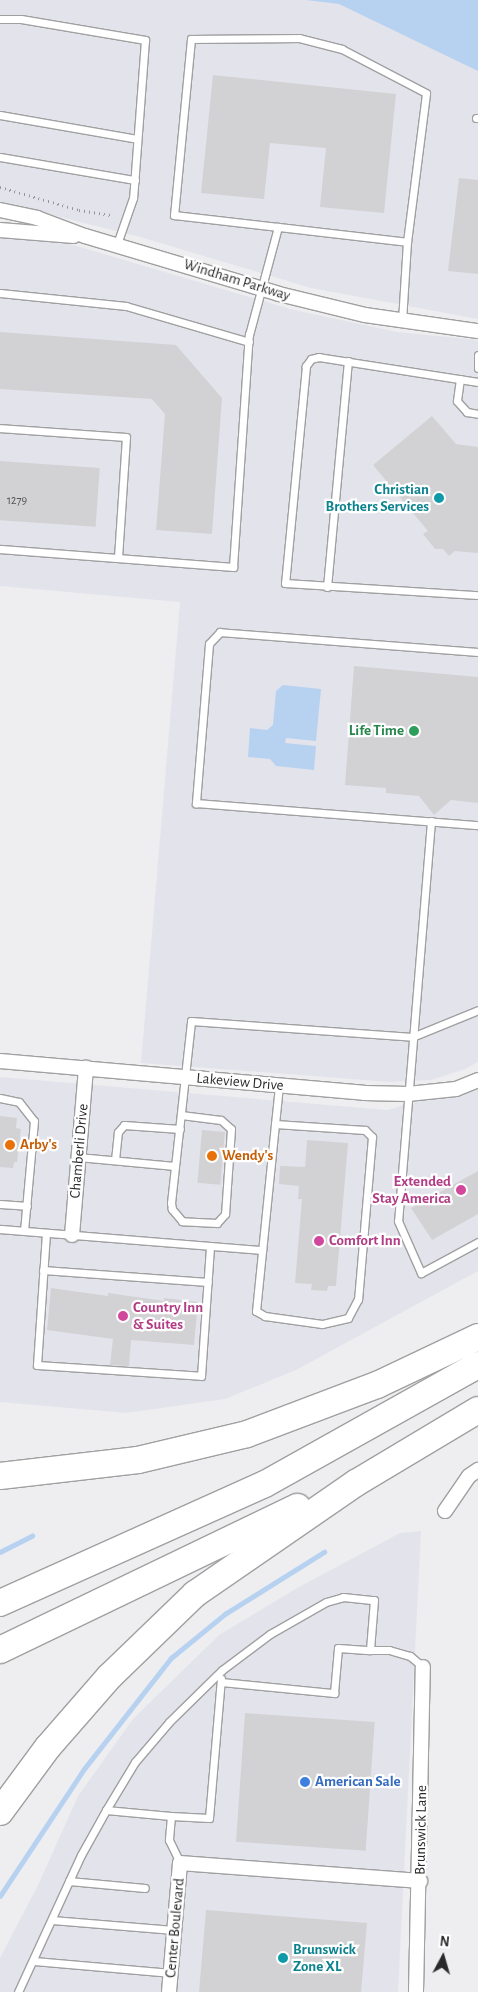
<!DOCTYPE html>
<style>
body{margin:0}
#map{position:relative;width:478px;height:1992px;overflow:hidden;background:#eeeef0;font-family:"Alegreya Sans",sans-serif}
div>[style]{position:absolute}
.built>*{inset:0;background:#e3e3ec}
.water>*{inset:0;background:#b7d2f0}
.stream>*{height:4.5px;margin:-2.25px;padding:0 2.25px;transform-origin:2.25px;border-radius:2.25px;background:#b7d2f0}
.building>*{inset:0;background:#d2d2d4;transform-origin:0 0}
.path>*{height:2.5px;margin-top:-1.25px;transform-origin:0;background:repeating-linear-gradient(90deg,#979798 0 1px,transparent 0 5px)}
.roads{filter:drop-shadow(1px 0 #a0a0a1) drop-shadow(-1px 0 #a0a0a1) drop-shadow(0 1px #a0a0a1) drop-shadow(0 -1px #a0a0a1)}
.service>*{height:7px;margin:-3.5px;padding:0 3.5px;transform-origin:3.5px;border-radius:3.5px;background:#fff}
.minor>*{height:14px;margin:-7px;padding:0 7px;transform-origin:7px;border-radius:7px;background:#fff}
.motorway>*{height:26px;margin:-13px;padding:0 13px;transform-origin:13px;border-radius:13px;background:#fff}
.dots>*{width:14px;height:14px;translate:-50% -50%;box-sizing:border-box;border:2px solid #fff;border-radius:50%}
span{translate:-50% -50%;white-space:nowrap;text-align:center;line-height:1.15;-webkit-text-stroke:4.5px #fff;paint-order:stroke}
.number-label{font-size:12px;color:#535354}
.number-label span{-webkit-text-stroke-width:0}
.street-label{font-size:15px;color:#29292a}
.culture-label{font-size:15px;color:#0d838f;font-weight:700}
.right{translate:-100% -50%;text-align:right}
.left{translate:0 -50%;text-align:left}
.leisure-label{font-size:15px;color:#27864d;font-weight:700}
.food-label{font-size:15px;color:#c56008;font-weight:700}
.hotel-label{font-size:15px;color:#b23c85;font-weight:700}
.shop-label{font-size:15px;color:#366cbe;font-weight:700}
.north{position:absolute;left:418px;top:1932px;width:50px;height:50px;-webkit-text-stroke:4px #fff;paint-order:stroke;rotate:6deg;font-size:14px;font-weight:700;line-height:20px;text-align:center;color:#29292a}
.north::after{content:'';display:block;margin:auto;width:18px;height:22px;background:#29292a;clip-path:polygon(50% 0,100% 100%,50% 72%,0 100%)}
</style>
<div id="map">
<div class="built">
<i style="clip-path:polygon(0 0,478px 0,478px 319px,311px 288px,140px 237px,0 202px)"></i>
<i style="clip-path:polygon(0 237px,70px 244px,290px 309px,397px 332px,478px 340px,478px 1062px,465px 1069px,431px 1080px,390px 1082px,141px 1063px,180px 602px,0 586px)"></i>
<i style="clip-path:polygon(0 1077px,387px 1110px,478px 1085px,478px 1271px,296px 1370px,225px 1399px,126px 1413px,0 1402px)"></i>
<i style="clip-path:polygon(421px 1531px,398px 1992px,0 1992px,0 1958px,39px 1883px,78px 1796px,133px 1719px,219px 1635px,297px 1588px,400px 1533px)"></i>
</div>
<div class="water">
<i style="clip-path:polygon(306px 0,478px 0,478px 71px,339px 4px)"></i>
<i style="clip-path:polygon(283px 685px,321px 689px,316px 741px,286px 738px,285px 743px,316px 746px,314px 770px,276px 766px,270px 759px,248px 757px,250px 728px,267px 730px,273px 725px,276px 691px)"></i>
</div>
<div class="stream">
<i style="left:0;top:1552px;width:36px;rotate:-27deg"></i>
<i style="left:0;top:1896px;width:152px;rotate:-56.5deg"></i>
<i style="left:84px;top:1769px;width:141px;rotate:-51.9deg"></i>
<i style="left:171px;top:1658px;width:70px;rotate:-39.2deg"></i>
<i style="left:225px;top:1614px;width:117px;rotate:-32.1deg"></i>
</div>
<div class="building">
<i style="clip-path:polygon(213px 75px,396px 94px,384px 213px,320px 207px,326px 148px,270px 143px,264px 199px,201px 193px)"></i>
<i style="clip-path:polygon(459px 178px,478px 180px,478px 274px,448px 271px)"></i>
<i style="clip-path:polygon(0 332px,176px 345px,222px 398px,212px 534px,156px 530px,165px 414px,152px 399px,0 389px)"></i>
<i style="clip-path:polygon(432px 416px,456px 444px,478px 447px,478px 553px,455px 551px,449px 556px,443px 549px,435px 549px,423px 534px,428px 531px,373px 465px)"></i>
<i style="left:0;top:461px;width:100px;height:59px;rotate:4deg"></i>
<i style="clip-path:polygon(354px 666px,478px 677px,478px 803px,451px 800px,434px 815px,419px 796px,386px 793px,386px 788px,345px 785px)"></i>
<i style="clip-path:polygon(0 1116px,17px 1118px,16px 1128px,21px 1129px,17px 1162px,14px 1162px,13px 1168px,0 1167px)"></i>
<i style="left:202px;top:1130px;width:23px;height:53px;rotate:5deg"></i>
<i style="clip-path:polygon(307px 1140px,348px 1143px,336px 1286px,328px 1286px,327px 1291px,311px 1290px,312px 1284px,295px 1283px,302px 1199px,298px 1199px,299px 1186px,279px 1184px,280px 1166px,305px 1167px)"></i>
<i style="clip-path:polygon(478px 1171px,478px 1214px,432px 1240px,411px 1208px)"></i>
<i style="clip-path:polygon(51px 1288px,108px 1296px,108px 1293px,164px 1301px,164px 1298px,198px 1302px,194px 1345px,131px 1340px,129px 1366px,110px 1365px,113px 1339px,47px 1330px)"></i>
<i style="left:245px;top:1713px;width:130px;height:129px;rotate:4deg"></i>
<i style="clip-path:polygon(206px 1910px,367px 1923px,361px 1992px,199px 1992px)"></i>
</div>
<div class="path">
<i style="left:0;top:187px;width:82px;rotate:16.2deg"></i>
<i style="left:79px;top:210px;width:32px;rotate:9deg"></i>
</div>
<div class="roads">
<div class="service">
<i style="left:0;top:19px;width:21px"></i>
<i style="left:21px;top:19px;width:126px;rotate:9.6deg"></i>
<i style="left:145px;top:40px;width:158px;rotate:94.3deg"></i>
<i style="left:133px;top:198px;width:49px;rotate:109.2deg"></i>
<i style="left:0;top:115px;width:139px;rotate:9.9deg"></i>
<i style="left:476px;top:118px;width:2px"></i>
<i style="left:0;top:157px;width:137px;rotate:9.7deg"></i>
<i style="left:0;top:293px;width:127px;rotate:5.9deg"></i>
<i style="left:126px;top:306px;width:128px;rotate:16.3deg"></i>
<i style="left:402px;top:321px;width:79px;rotate:-86.4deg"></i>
<i style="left:478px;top:355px;width:13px;rotate:90deg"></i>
<i style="left:460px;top:379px;width:22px;rotate:98deg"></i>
<i style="left:457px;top:401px;width:15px;rotate:48deg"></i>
<i style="left:467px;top:412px;width:11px;rotate:10deg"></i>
<i style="left:478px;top:382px;width:161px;rotate:-171.1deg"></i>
<i style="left:319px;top:357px;width:8px;rotate:166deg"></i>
<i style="left:311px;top:359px;width:9px;rotate:126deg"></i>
<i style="left:306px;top:366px;width:218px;rotate:95.5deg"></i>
<i style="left:285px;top:583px;width:193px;rotate:3.6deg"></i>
<i style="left:0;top:428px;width:126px;rotate:4.1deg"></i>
<i style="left:126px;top:437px;width:121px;rotate:93.8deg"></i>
<i style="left:0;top:549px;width:234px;rotate:4.4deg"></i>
<i style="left:233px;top:567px;width:233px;rotate:-86.1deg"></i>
<i style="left:249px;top:335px;width:112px;rotate:-75deg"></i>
<i style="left:278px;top:227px;width:130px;rotate:6.6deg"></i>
<i style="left:407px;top:242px;width:150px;rotate:-82.7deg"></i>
<i style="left:426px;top:93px;width:95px;rotate:-152.4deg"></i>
<i style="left:342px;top:49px;width:44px;rotate:-165.7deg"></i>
<i style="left:299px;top:38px;width:108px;rotate:179.5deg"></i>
<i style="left:191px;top:39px;width:177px;rotate:95.5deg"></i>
<i style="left:174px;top:215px;width:105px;rotate:6.6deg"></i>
<i style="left:327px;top:587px;width:227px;rotate:-84.7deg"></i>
<i style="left:478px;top:652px;width:259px;rotate:-175.6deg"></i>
<i style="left:220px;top:632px;width:16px;rotate:133deg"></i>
<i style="left:209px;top:644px;width:160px;rotate:94.7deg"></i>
<i style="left:196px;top:803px;width:283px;rotate:4.5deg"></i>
<i style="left:431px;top:821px;width:401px;rotate:94.7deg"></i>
<i style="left:398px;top:1221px;width:57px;rotate:66.1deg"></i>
<i style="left:421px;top:1273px;width:65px;rotate:-28.5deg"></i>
<i style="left:0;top:1098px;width:19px;rotate:12deg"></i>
<i style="left:19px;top:1102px;width:24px;rotate:52deg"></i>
<i style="left:34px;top:1121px;width:110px;rotate:95.2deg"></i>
<i style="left:181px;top:1115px;width:40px;rotate:7.1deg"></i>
<i style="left:221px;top:1120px;width:13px;rotate:42deg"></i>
<i style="left:231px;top:1129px;width:85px;rotate:94deg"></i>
<i style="left:225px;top:1214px;width:12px;rotate:132deg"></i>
<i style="left:217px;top:1223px;width:35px;rotate:-177deg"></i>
<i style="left:182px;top:1221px;width:16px;rotate:-130deg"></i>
<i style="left:172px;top:1209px;width:6px;rotate:-99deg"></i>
<i style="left:171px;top:1203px;width:183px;rotate:-83.7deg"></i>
<i style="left:191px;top:1021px;width:222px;rotate:4.1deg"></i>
<i style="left:412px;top:1037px;width:71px;rotate:-22.2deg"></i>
<i style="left:275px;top:1124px;width:90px;rotate:3.8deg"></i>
<i style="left:365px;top:1130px;width:10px;rotate:45deg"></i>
<i style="left:372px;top:1137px;width:163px;rotate:94.9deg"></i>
<i style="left:358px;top:1299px;width:21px;rotate:118deg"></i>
<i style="left:348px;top:1318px;width:27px;rotate:167deg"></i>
<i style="left:322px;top:1324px;width:58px;rotate:-172deg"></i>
<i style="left:265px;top:1316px;width:10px;rotate:-151deg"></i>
<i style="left:256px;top:1311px;width:188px;rotate:-84.2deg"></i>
<i style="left:275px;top:1124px;width:39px;rotate:-84deg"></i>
<i style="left:78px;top:1157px;width:97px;rotate:5.3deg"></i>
<i style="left:115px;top:1160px;width:28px;rotate:-84deg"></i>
<i style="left:118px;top:1132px;width:9px;rotate:-49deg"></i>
<i style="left:124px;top:1125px;width:56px;rotate:4.1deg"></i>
<i style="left:0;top:1204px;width:27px;rotate:4deg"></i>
<i style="left:0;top:1229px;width:263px;rotate:4.6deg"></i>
<i style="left:46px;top:1233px;width:132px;rotate:93.9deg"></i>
<i style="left:37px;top:1365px;width:164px;rotate:3.8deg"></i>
<i style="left:201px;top:1376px;width:130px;rotate:-86deg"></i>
<i style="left:43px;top:1270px;width:165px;rotate:4.2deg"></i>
<i style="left:221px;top:1682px;width:114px;rotate:5.6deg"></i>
<i style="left:334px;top:1693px;width:45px;rotate:-84.9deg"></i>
<i style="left:338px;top:1648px;width:32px;rotate:4deg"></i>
<i style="left:106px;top:1810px;width:56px;rotate:-58.9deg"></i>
<i style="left:135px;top:1762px;width:52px;rotate:-49.6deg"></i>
<i style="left:169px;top:1722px;width:74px;rotate:-44.5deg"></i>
<i style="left:222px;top:1670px;width:60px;rotate:-36.9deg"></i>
<i style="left:270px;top:1634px;width:64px;rotate:-29.7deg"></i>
<i style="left:326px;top:1602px;width:18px;rotate:-16deg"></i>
<i style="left:343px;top:1597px;width:31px;rotate:6deg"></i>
<i style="left:374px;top:1600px;width:50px;rotate:94.6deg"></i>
<i style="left:370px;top:1650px;width:19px"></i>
<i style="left:389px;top:1650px;width:22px;rotate:16deg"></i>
<i style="left:410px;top:1656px;width:17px;rotate:40deg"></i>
<i style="left:171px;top:1816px;width:38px;rotate:3deg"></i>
<i style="left:209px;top:1818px;width:140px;rotate:-85.1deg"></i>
<i style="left:69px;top:1881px;width:76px;rotate:5.3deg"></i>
<i style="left:52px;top:1920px;width:122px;rotate:4.7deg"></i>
<i style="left:34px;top:1961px;width:138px;rotate:5deg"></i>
<i style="left:18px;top:1992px;width:151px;rotate:-65.3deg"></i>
<i style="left:81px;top:1855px;width:51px;rotate:-60.9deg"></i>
<i style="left:106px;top:1810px;width:65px;rotate:5.3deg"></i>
<i style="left:171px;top:1816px;width:24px;rotate:95deg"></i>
<i style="left:169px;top:1840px;width:25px;rotate:64deg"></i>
</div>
<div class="minor">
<i style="left:0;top:210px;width:38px;rotate:12deg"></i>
<i style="left:37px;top:218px;width:51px;rotate:20.6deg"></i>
<i style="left:85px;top:236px;width:202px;rotate:16.6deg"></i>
<i style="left:279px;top:294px;width:89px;rotate:13.7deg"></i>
<i style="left:365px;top:315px;width:114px;rotate:8.1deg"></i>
<i style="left:0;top:230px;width:74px;rotate:4.6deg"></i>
<i style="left:0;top:1061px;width:365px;rotate:5deg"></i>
<i style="left:364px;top:1093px;width:44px;rotate:1.3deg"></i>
<i style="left:408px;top:1094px;width:48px;rotate:-5.9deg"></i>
<i style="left:456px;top:1089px;width:24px;rotate:-22deg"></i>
<i style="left:72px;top:1235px;width:168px;rotate:-85.2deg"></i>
<i style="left:445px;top:1511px;width:42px;rotate:-55.6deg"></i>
<i style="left:469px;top:1476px;width:11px;rotate:-34deg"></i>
<i style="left:169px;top:1992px;width:129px;rotate:-85.1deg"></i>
<i style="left:180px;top:1863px;width:241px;rotate:4.3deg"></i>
<i style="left:416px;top:1992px;width:325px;rotate:-88.8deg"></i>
</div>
<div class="motorway">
<i style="left:0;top:1476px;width:139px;rotate:-6.6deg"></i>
<i style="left:138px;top:1460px;width:112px;rotate:-13.4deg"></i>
<i style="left:247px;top:1434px;width:139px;rotate:-20.7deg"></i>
<i style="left:377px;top:1385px;width:112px;rotate:-25.4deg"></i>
<i style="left:0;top:1603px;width:290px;rotate:-24.2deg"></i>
<i style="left:265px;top:1484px;width:244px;rotate:-29.2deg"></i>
<i style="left:0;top:1650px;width:330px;rotate:-25.7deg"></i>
<i style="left:0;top:1812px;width:81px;rotate:-53.6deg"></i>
<i style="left:48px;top:1747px;width:94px;rotate:-48.9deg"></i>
<i style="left:110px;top:1676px;width:118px;rotate:-44deg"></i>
<i style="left:195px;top:1594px;width:196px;rotate:-34.6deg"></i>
<i style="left:356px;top:1483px;width:142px;rotate:-30.9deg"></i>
</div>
</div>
<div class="dots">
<i style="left:439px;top:498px;background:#0f9aa8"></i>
<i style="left:414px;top:731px;background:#2e9e5b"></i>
<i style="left:10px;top:1145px;background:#e8710a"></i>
<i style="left:212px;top:1156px;background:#e8710a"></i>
<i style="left:461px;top:1190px;background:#d1479c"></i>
<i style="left:319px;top:1241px;background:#d1479c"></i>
<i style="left:123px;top:1316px;background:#d1479c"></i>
<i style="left:305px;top:1782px;background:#3f7fe0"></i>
<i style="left:283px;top:1958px;background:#0f9aa8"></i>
</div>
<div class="number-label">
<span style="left:17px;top:501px">1279</span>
</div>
<div class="street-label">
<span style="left:237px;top:280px;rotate:17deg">Windham Parkway</span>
<span style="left:240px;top:1082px;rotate:5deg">Lakeview Drive</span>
<span style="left:79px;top:1151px;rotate:-85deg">Chamberli Drive</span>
<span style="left:421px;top:1830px;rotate:-89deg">Brunswick Lane</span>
<span style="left:175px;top:1928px;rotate:-85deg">Center Boulevard</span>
</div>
<div class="culture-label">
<span class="right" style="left:429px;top:498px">Christian<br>Brothers Services</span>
<span class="left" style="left:293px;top:1958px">Brunswick<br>Zone XL</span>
</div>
<div class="leisure-label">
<span class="right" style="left:404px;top:731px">Life Time</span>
</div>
<div class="food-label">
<span class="left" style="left:20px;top:1145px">Arby's</span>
<span class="left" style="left:222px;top:1156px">Wendy's</span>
</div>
<div class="hotel-label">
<span class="right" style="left:451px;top:1190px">Extended<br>Stay America</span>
<span class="left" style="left:329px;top:1241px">Comfort Inn</span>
<span class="left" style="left:133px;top:1316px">Country Inn<br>&amp; Suites</span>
</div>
<div class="shop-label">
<span class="left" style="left:315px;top:1782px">American Sale</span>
</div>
<div class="north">N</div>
</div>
